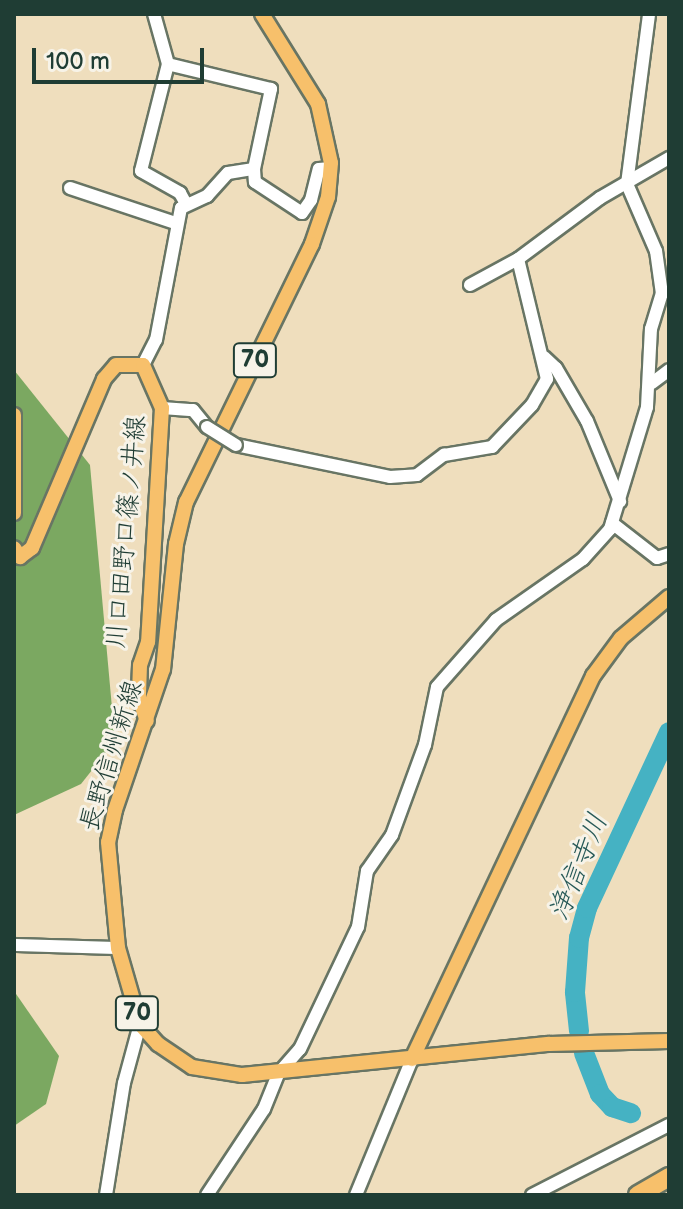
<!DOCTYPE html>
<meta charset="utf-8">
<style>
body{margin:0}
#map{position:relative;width:683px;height:1209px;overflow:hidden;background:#efdebd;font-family:"Balsamiq Sans","Klee One",sans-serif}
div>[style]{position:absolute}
.forest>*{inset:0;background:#7ba861}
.river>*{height:20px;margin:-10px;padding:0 10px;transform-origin:10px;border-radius:10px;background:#45b2c3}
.roads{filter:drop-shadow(2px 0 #687564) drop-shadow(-2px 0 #687564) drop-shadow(0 2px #687564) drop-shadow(0 -2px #687564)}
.minor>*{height:12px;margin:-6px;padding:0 6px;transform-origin:6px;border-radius:6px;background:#fff}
.major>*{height:14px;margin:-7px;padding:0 7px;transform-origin:7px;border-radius:7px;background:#f7c06b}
.highway>*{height:18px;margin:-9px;padding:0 9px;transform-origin:9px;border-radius:9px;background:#f7c06b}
.bridges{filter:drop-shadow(2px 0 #687564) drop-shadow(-2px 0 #687564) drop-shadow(0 2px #687564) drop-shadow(0 -2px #687564)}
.minor-bridge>*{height:12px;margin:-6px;padding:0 6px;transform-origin:6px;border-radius:6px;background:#fff}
span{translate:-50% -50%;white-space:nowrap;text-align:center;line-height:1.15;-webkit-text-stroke:6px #f7f3e8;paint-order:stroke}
.shield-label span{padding:2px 6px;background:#f7f3e8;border:2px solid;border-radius:6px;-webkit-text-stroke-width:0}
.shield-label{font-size:24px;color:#1f3d34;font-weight:700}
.street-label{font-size:26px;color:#1f3d34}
.water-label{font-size:28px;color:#285a58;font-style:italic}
.frame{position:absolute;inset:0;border:16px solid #1f3d34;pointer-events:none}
.scale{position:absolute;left:32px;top:48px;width:172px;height:36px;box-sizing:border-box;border:4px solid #1f3d34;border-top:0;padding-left:10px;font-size:24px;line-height:28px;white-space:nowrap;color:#1f3d34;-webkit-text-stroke:6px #f7f3e8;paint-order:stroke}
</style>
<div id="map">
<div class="forest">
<i style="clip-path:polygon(14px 370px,90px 465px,115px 741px,81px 784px,14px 815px)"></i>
<i style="clip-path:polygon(14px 991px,59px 1056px,46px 1104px,14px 1126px)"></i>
</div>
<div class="river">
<i style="left:579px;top:1031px;width:39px;rotate:-96deg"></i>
<i style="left:575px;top:992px;width:54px;rotate:-85.8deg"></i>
<i style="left:579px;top:938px;width:31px;rotate:-75deg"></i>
<i style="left:587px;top:908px;width:194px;rotate:-65deg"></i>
<i style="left:584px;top:1053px;width:44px;rotate:68.7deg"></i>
<i style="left:600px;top:1094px;width:18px;rotate:47deg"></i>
<i style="left:612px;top:1107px;width:20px;rotate:18deg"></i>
</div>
<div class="roads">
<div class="minor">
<i style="left:168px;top:64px;width:110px;rotate:104.2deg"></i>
<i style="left:141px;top:171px;width:45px;rotate:29.4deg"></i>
<i style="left:180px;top:193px;width:13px;rotate:61deg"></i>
<i style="left:254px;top:169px;width:13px;rotate:86deg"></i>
<i style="left:255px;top:182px;width:56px;rotate:33.4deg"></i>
<i style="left:302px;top:213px;width:16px;rotate:-55deg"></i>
<i style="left:311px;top:200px;width:32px;rotate:-76deg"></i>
<i style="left:319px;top:169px;width:11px;rotate:-5deg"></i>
<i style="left:70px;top:188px;width:111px;rotate:18.4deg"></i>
<i style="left:470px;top:285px;width:55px;rotate:-28.4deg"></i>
<i style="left:544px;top:357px;width:16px;rotate:43deg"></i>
<i style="left:556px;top:368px;width:61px;rotate:59.7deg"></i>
<i style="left:587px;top:421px;width:87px;rotate:67.6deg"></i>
<i style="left:143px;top:365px;width:28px;rotate:-63deg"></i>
<i style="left:156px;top:340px;width:134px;rotate:-79.3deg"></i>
<i style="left:181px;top:208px;width:29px;rotate:-25deg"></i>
<i style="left:207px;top:196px;width:31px;rotate:-48deg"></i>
<i style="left:228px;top:173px;width:26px;rotate:-9deg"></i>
<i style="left:254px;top:169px;width:82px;rotate:-78deg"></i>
<i style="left:271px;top:89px;width:106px;rotate:-166.4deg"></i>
<i style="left:168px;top:64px;width:52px;rotate:-105.6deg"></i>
<i style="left:652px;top:383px;width:21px;rotate:-37deg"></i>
<i style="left:162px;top:408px;width:31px;rotate:4deg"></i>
<i style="left:193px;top:410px;width:22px;rotate:51deg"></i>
<i style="left:236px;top:445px;width:157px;rotate:11.7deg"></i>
<i style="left:390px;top:477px;width:27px;rotate:-4deg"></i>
<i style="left:417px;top:475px;width:34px;rotate:-37deg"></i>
<i style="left:444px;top:455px;width:49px;rotate:-9.5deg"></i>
<i style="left:492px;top:447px;width:58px;rotate:-46.4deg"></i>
<i style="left:532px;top:405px;width:30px;rotate:-60deg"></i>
<i style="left:547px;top:379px;width:123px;rotate:-103.6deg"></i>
<i style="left:518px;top:259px;width:102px;rotate:-36.6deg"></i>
<i style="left:600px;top:198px;width:80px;rotate:-30.1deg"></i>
<i style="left:612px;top:523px;width:57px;rotate:37.9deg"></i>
<i style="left:657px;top:558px;width:13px;rotate:-18deg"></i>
<i style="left:14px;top:945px;width:104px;rotate:1.7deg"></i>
<i style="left:106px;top:1195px;width:113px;rotate:-80.9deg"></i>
<i style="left:124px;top:1083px;width:61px;rotate:-74.8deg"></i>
<i style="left:207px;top:1195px;width:103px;rotate:-56.5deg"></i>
<i style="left:264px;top:1109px;width:38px;rotate:-68deg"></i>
<i style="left:278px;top:1074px;width:33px;rotate:-49deg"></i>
<i style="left:300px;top:1049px;width:135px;rotate:-64.6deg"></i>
<i style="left:358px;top:927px;width:57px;rotate:-80.9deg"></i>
<i style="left:367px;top:871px;width:44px;rotate:-55.2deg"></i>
<i style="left:392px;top:835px;width:96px;rotate:-69.9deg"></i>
<i style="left:425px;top:745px;width:59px;rotate:-78.3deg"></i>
<i style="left:437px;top:687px;width:89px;rotate:-48.6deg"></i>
<i style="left:496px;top:620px;width:106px;rotate:-35deg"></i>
<i style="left:583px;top:559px;width:40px;rotate:-48deg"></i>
<i style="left:610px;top:529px;width:127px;rotate:-73.1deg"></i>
<i style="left:647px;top:407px;width:78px;rotate:-87.1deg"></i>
<i style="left:651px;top:329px;width:37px;rotate:-73deg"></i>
<i style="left:662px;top:294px;width:43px;rotate:-97.9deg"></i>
<i style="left:656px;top:251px;width:73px;rotate:-113.4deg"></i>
<i style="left:627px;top:184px;width:171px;rotate:-82.6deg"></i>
<i style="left:356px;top:1195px;width:147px;rotate:-67.6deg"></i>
<i style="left:532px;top:1195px;width:154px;rotate:-27.1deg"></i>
</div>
<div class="major">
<i style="left:262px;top:14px;width:106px;rotate:58.1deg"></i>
<i style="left:318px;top:104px;width:60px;rotate:77.6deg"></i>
<i style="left:331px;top:163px;width:34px;rotate:95deg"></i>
<i style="left:328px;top:197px;width:50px;rotate:108.8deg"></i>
<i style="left:312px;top:244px;width:287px;rotate:116deg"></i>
<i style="left:186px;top:502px;width:43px;rotate:103.4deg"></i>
<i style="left:176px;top:544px;width:126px;rotate:95.9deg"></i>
<i style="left:163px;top:669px;width:149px;rotate:108.8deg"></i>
<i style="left:115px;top:810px;width:33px;rotate:102deg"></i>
<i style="left:108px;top:842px;width:106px;rotate:84.6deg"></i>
<i style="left:118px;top:948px;width:79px;rotate:73.9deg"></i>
<i style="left:140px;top:1024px;width:27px;rotate:48deg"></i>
<i style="left:158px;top:1044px;width:41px;rotate:34.1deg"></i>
<i style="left:192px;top:1067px;width:51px;rotate:9.1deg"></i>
<i style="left:242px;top:1075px;width:309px;rotate:-5.8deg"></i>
<i style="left:549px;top:1044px;width:120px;rotate:-1.4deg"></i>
<i style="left:14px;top:415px;width:98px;rotate:90deg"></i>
<i style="left:14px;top:548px;width:11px;rotate:56deg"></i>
<i style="left:20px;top:557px;width:15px;rotate:-37deg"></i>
<i style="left:32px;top:548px;width:184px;rotate:-66.9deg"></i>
<i style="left:104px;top:379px;width:18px;rotate:-49deg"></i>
<i style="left:116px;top:365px;width:27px"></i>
<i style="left:143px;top:365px;width:47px;rotate:66.2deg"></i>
<i style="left:162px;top:408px;width:234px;rotate:93.4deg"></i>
<i style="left:148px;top:642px;width:24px;rotate:109deg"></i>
<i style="left:140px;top:665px;width:33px;rotate:92deg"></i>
<i style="left:139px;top:698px;width:24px;rotate:71deg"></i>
<i style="left:412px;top:1059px;width:424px;rotate:-64.7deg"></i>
<i style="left:593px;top:676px;width:47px;rotate:-53.6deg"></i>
<i style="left:621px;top:638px;width:63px;rotate:-40.5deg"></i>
</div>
<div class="highway">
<i style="left:638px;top:1195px;width:36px;rotate:-30deg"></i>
</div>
</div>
<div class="bridges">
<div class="minor-bridge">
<i style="left:207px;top:427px;width:34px;rotate:32deg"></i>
</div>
</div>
<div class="shield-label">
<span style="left:255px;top:360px">70</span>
<span style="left:137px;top:1013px">70</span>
</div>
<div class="street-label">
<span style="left:127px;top:532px;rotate:-85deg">川口田野口篠ノ井線</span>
<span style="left:112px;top:756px;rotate:-73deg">長野信州新線</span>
</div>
<div class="water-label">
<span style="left:579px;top:867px;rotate:-68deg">浄信寺川</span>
</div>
<div class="frame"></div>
<div class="scale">100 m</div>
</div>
